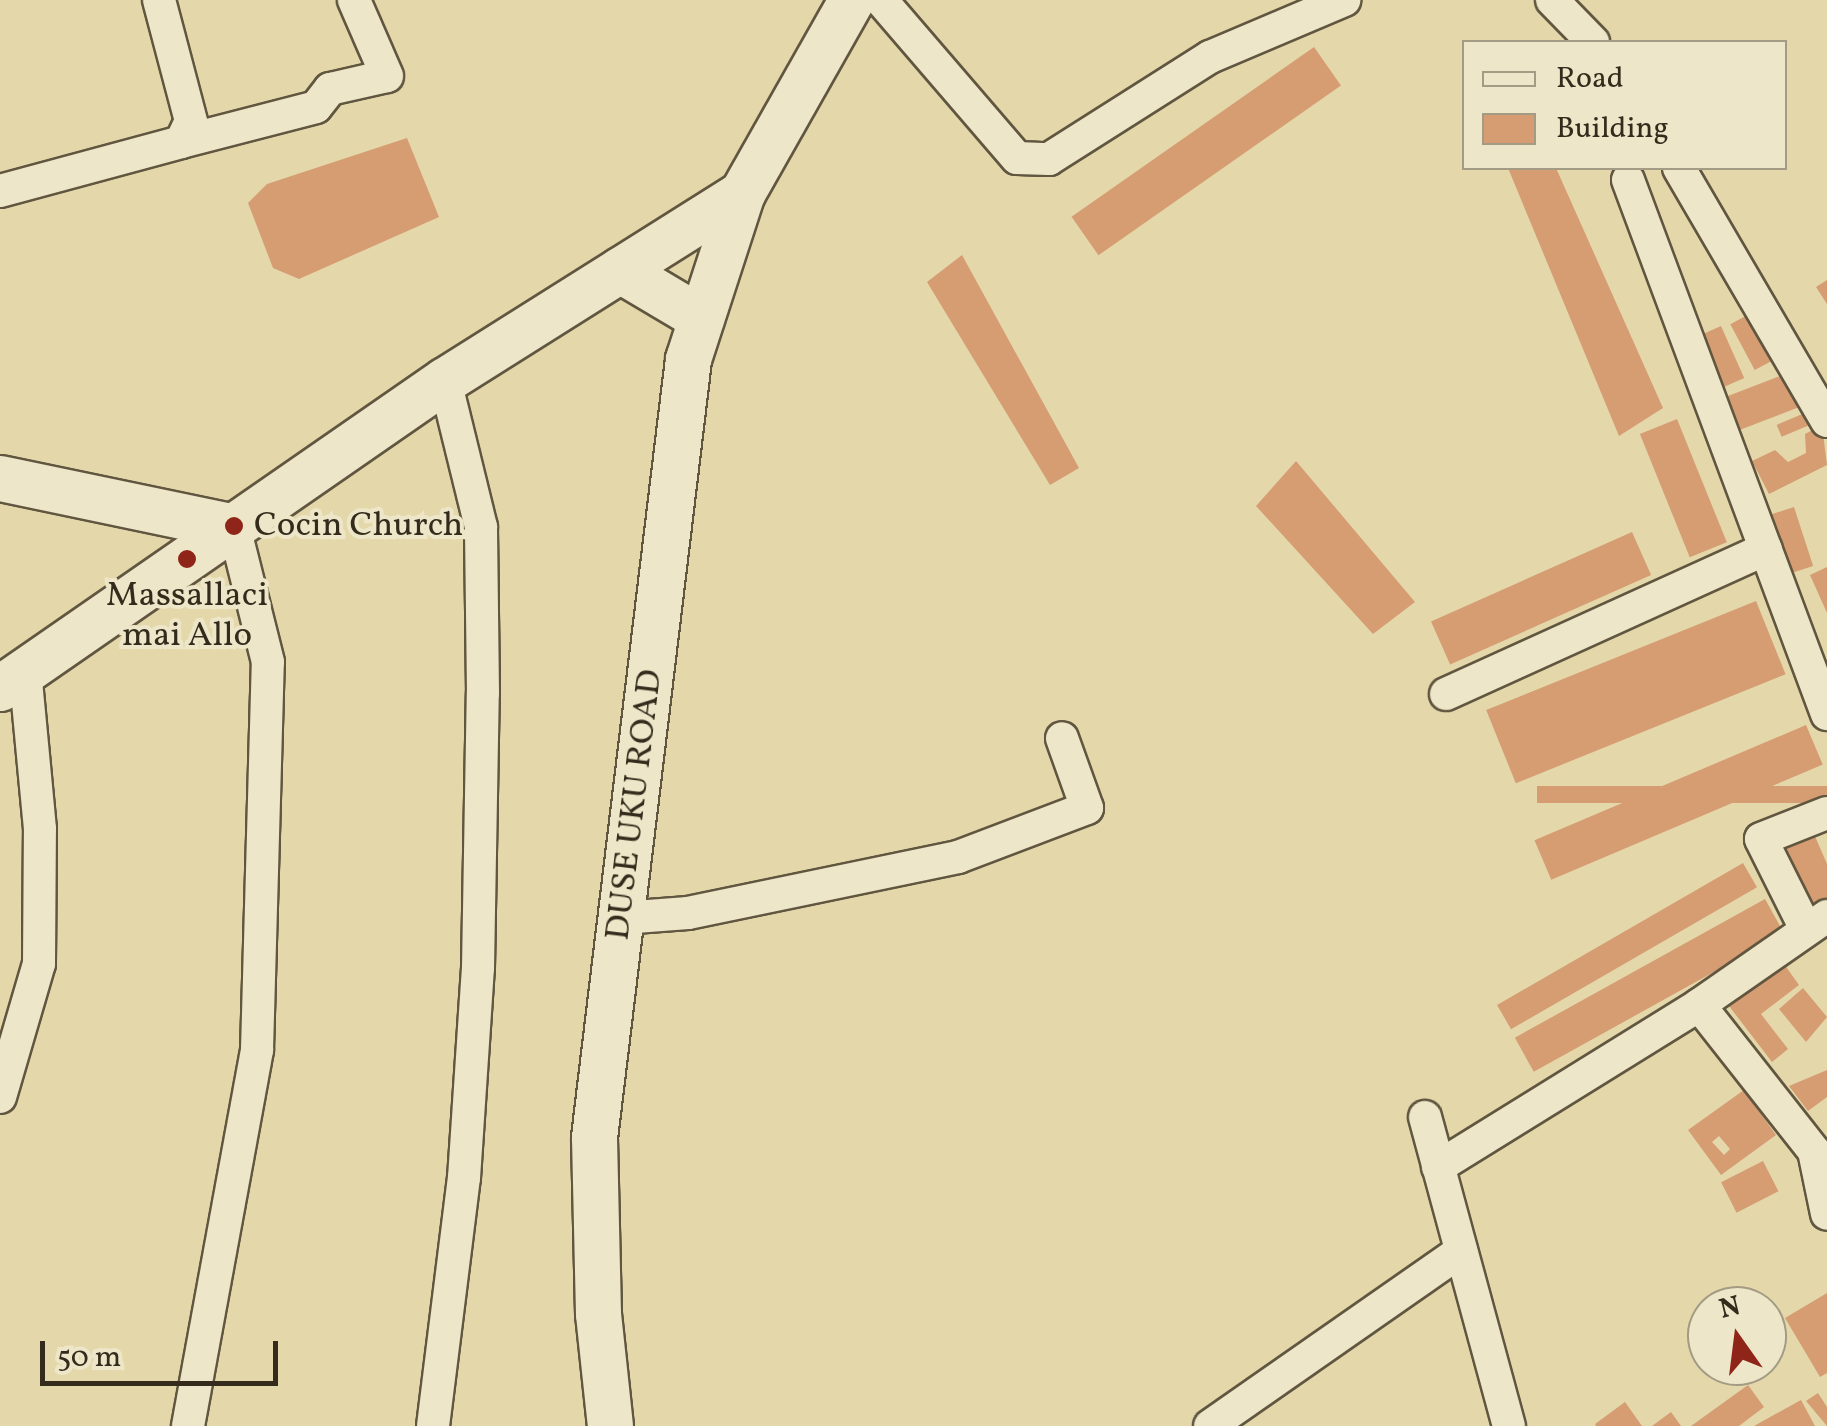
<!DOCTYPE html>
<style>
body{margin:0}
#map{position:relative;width:1827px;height:1426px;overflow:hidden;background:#e4d8ab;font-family:Vollkorn,serif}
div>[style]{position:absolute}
.building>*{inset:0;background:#d69c72;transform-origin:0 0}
.roads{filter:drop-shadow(2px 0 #615640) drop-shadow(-2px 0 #615640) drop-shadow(0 2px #615640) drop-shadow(0 -2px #615640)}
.street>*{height:32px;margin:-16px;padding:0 16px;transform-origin:16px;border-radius:16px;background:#ede6c8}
.secondary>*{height:45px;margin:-22.5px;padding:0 22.5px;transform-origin:22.5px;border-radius:22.5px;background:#ede6c8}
.dots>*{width:28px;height:28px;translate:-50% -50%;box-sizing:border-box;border:5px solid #ede6c8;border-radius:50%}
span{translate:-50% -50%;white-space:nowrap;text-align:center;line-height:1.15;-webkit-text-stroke:8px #ede6c8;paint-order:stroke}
.poi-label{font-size:35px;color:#352b1c}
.left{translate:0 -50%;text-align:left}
.street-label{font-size:35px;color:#352b1c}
.legend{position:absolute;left:1462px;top:40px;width:325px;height:130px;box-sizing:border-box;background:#ede6c8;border:2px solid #a39b83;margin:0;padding:12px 18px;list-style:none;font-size:30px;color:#352b1c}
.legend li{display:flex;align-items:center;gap:20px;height:50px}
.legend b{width:50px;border:2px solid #a39b83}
.north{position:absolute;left:1687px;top:1286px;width:100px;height:100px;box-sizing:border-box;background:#ede6c8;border:2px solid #a39b83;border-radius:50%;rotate:346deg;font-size:28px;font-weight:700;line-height:40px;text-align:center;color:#352b1c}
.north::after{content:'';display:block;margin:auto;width:35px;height:45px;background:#8f2418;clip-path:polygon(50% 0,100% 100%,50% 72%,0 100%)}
.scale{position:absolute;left:40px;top:1341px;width:238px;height:45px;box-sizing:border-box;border:5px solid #352b1c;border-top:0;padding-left:12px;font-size:30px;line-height:35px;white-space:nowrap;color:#352b1c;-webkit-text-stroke:8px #ede6c8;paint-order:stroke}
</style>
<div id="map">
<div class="building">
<i style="left:1314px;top:47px;width:47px;height:296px;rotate:55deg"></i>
<i style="clip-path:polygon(407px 138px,439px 217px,299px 279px,273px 268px,248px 203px,267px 184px)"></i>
<i style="clip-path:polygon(1508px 168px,1556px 168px,1663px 408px,1619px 436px)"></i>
<i style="clip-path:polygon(962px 255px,1079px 468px,1050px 485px,927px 282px)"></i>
<i style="clip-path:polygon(1827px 280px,1827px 304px,1816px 287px)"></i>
<i style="left:1755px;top:311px;width:52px;height:28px;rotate:62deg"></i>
<i style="left:1721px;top:326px;width:57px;height:24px;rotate:66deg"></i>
<i style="left:1793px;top:371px;width:36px;height:78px;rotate:69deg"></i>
<i style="left:1807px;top:412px;width:13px;height:33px;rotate:67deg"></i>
<i style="left:1677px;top:419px;width:133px;height:40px;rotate:68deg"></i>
<i style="clip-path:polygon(1822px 425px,1827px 465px,1769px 494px,1752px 461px,1775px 450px,1788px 462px,1806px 453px,1805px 434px)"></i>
<i style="clip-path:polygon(1296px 461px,1415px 602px,1373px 634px,1256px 506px)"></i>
<i style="left:1794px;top:507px;width:62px;height:26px;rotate:72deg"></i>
<i style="left:1632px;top:532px;width:47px;height:220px;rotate:66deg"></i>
<i style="clip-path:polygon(1827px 567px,1827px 613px,1810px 575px)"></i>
<i style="left:1756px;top:601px;width:79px;height:291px;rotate:68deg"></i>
<i style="left:1806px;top:725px;width:43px;height:295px;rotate:67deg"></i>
<i style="left:1827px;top:786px;width:17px;height:290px;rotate:90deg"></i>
<i style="clip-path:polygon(1814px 834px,1827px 864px,1827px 902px,1808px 911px,1781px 849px)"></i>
<i style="left:1743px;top:863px;width:28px;height:284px;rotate:60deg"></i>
<i style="left:1765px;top:899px;width:39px;height:286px;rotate:61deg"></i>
<i style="clip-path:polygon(1784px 964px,1799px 985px,1761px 1014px,1788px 1049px,1772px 1062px,1729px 1006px)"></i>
<i style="clip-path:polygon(1803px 988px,1827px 1017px,1806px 1042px,1779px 1009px)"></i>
<i style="clip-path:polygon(1827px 1070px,1827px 1097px,1808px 1111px,1789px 1086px)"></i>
<i style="clip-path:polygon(evenodd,1744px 1090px,1776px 1135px,1721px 1175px,1688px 1130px,1744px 1090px,1719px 1136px,1730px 1149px,1724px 1155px,1712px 1142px,1719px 1136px)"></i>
<i style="left:1763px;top:1161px;width:34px;height:47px;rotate:63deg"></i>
<i style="clip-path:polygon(1827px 1293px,1827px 1373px,1820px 1377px,1785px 1318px)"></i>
<i style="clip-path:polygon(1748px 1385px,1764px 1407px,1739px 1426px,1691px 1426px)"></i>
<i style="clip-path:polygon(1818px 1393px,1827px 1407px,1827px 1426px,1806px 1401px)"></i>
<i style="clip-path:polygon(1801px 1400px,1815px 1426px,1754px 1426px)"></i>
<i style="clip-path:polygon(1625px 1402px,1642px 1426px,1596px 1426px,1595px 1424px)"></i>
<i style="clip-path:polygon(1671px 1412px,1681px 1426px,1652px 1426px)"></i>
</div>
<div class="roads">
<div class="street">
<i style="left:881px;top:0;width:208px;rotate:49.3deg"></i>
<i style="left:1017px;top:158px;width:32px;rotate:2deg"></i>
<i style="left:1049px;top:159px;width:191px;rotate:-32.4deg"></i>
<i style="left:1210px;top:57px;width:146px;rotate:-23deg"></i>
<i style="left:1552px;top:0;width:59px;rotate:45.7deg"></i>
<i style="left:181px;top:142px;width:139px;rotate:-14.5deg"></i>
<i style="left:316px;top:107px;width:23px;rotate:-52deg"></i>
<i style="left:330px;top:89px;width:58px;rotate:-12.8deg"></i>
<i style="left:387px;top:76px;width:83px;rotate:-113.5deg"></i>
<i style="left:1679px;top:168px;width:293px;rotate:59.7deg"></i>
<i style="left:1628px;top:180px;width:570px;rotate:69.56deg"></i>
<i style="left:0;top:191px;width:188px;rotate:-15.1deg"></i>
<i style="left:181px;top:142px;width:23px;rotate:-65deg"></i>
<i style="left:191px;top:121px;width:125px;rotate:-104.8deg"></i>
<i style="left:1446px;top:694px;width:351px;rotate:-24.4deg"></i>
<i style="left:622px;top:918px;width:66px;rotate:-4.3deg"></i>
<i style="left:688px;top:913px;width:276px;rotate:-11.7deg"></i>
<i style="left:958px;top:857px;width:138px;rotate:-20.8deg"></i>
<i style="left:1087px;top:808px;width:74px;rotate:-109.7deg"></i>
<i style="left:1805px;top:927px;width:98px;rotate:-116.6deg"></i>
<i style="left:1761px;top:839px;width:71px;rotate:-21.5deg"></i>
<i style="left:1699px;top:1005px;width:186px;rotate:51.8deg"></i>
<i style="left:1814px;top:1151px;width:64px;rotate:78.3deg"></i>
<i style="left:0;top:1097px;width:139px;rotate:-73.7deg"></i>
<i style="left:39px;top:964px;width:135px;rotate:-89.6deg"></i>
<i style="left:40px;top:829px;width:159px;rotate:-95.4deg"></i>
<i style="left:1425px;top:1117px;width:320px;rotate:74.8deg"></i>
<i style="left:1438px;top:1167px;width:307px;rotate:-31.8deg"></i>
<i style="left:1699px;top:1005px;width:156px;rotate:-34.8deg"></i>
<i style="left:188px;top:1426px;width:382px;rotate:-79.6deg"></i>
<i style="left:257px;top:1050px;width:388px;rotate:-88.4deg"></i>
<i style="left:268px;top:662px;width:139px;rotate:-104.1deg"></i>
<i style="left:433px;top:1426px;width:250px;rotate:-82.9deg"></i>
<i style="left:464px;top:1178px;width:210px;rotate:-86.2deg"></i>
<i style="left:478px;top:968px;width:275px;rotate:-89deg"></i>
<i style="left:483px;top:693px;width:166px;rotate:-90.7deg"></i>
<i style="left:481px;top:527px;width:151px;rotate:-103.8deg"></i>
<i style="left:1210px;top:1426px;width:306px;rotate:-34.9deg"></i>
</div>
<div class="secondary">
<i style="left:620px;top:270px;width:94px;rotate:30.7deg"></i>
<i style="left:0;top:478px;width:239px;rotate:11.8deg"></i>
<i style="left:0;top:688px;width:541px;rotate:-34.69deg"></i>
<i style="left:445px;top:380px;width:351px;rotate:-32.2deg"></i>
<i style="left:742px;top:193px;width:222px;rotate:-60.5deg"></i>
<i style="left:610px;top:1426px;width:113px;rotate:-96.1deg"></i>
<i style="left:598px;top:1314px;width:177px;rotate:-91.3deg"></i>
<i style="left:594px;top:1137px;width:784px;rotate:-83.11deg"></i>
<i style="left:688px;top:359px;width:175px;rotate:-72deg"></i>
</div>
</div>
<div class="dots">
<i style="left:234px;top:526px;background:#8f2418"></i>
<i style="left:187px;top:559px;background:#8f2418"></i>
</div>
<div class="poi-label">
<span class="left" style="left:254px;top:526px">Cocin Church</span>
<span style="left:187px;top:616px">Massallaci<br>mai Allo</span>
</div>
<div class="street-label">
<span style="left:635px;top:805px;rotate:-83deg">DUSE UKU ROAD</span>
</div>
<ul class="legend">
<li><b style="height:12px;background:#ede6c8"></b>Road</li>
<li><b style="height:28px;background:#d69c72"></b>Building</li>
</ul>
<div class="north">N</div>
<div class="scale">50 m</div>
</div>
